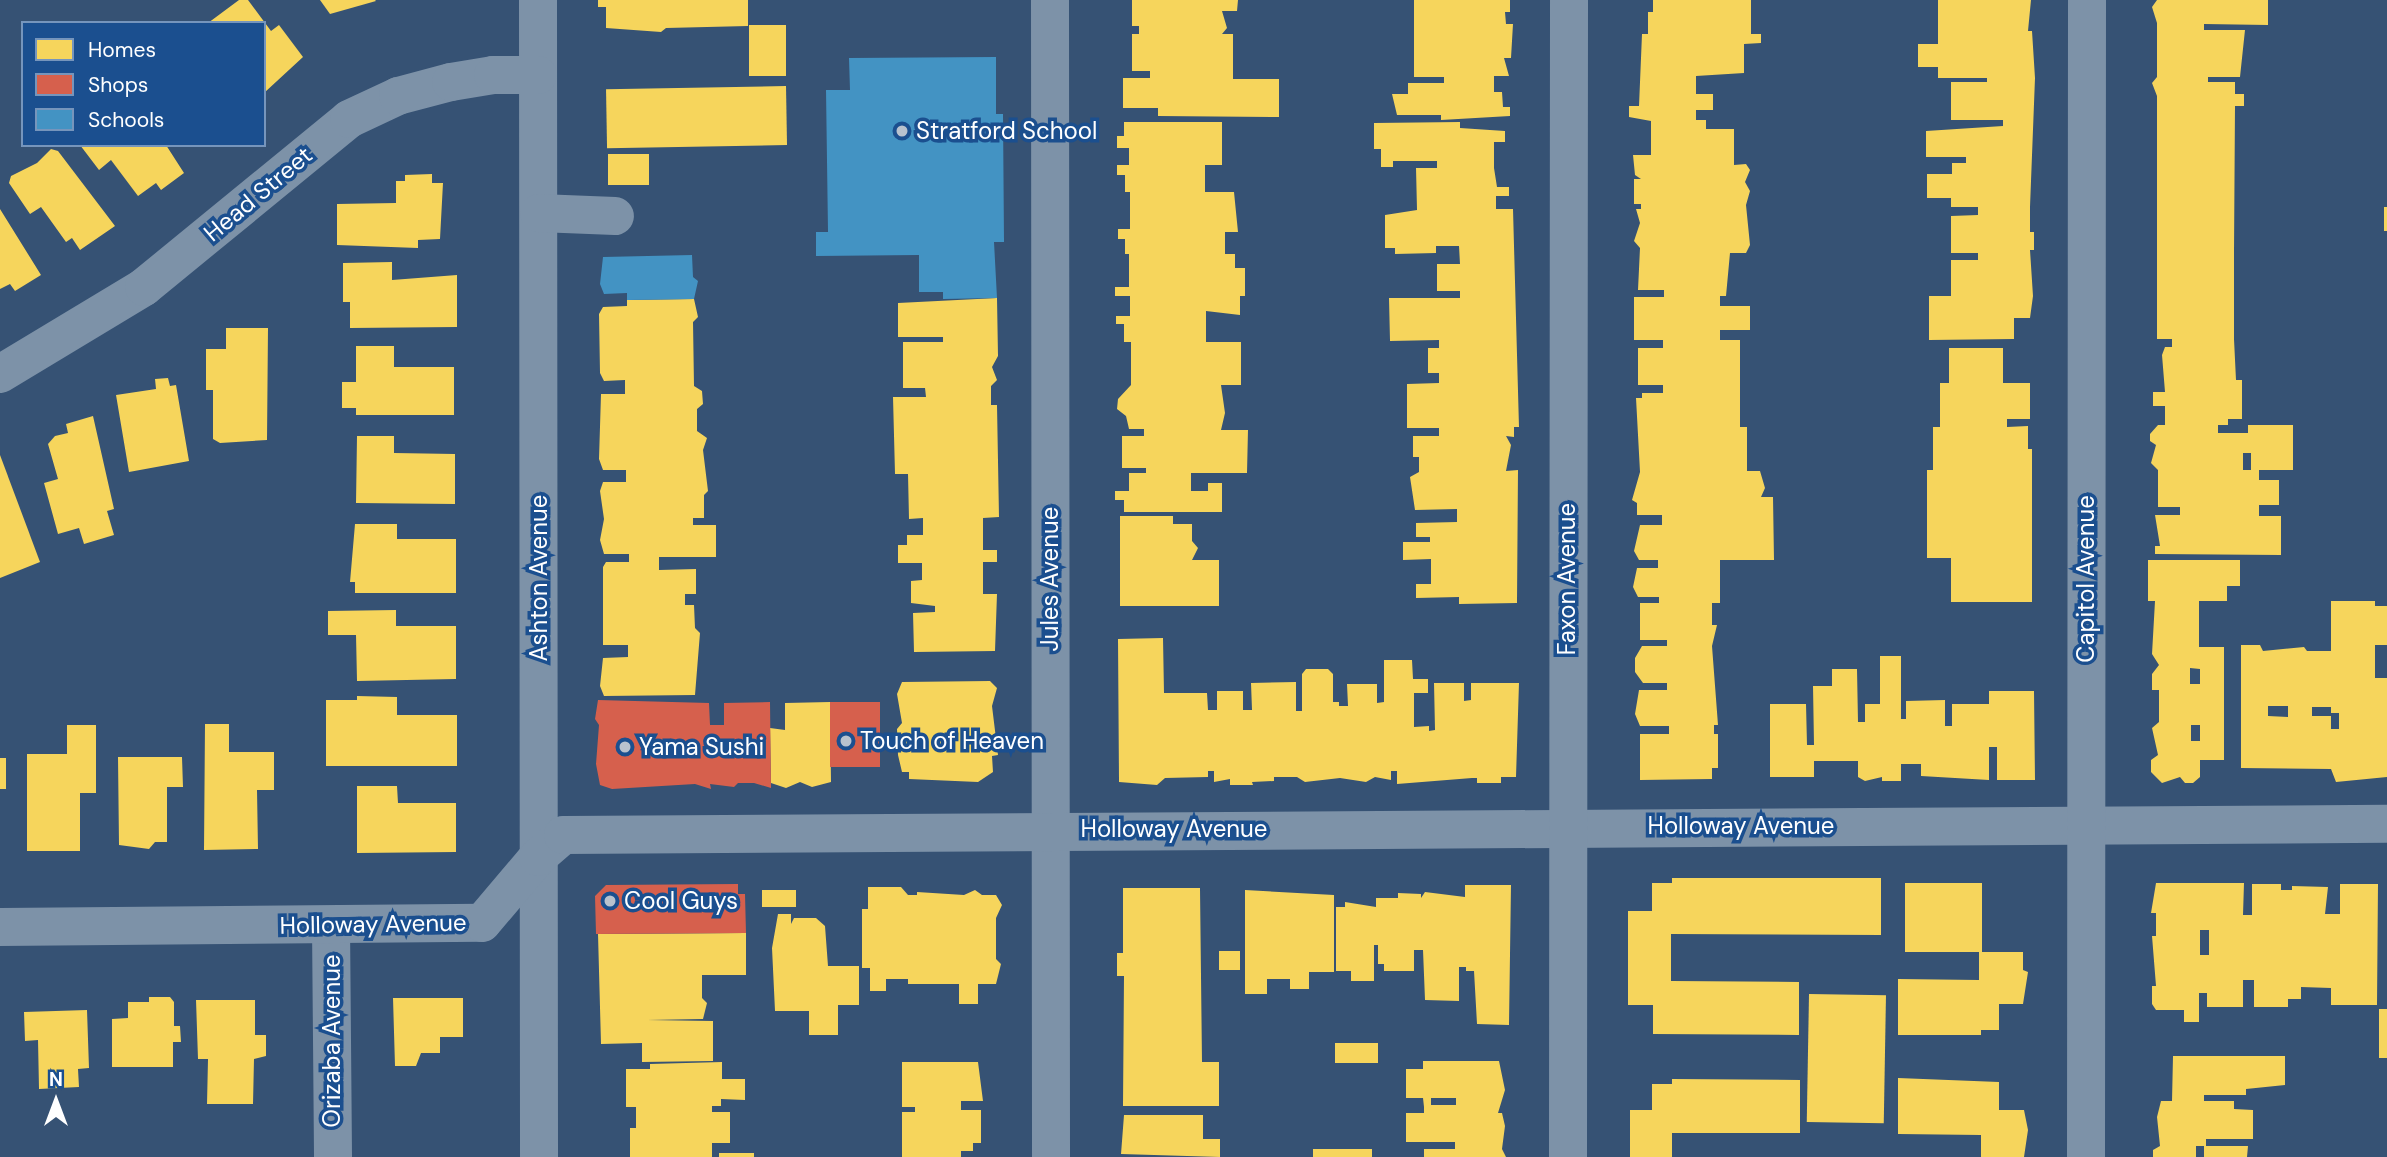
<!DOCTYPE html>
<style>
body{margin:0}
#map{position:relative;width:2387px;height:1157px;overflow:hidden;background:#365274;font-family:"DM Sans",sans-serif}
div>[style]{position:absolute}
.homes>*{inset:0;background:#f6d55c;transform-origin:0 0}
.shops>*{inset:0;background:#d6604d;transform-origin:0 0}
.schools>*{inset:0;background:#4393c3}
.minor>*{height:38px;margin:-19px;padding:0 19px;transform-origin:19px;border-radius:19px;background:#7d92a8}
.dots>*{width:19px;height:19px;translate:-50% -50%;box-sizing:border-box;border:4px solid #1b4f8f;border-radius:50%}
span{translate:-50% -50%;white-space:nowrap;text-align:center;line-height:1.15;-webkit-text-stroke:7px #1b4f8f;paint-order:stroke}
.poi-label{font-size:24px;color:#fff}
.left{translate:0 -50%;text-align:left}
.street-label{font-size:24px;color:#fff}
.legend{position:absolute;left:21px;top:21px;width:245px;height:126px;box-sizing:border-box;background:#1b4f8f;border:2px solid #7695bc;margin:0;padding:9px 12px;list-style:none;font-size:21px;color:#fff}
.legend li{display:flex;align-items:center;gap:14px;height:35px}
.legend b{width:35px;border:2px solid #7695bc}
.north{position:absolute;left:21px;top:1066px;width:70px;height:70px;-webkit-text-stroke:5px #1b4f8f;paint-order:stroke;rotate:0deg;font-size:19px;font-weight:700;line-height:28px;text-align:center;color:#fff}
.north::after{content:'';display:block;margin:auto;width:24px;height:32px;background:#fff;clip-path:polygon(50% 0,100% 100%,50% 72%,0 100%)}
</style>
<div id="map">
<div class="homes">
<i style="clip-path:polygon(239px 0,248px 0,271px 31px,279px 25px,303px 57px,264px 93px,264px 23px,208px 23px)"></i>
<i style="clip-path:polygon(320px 0,375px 0,376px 1px,330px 14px)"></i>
<i style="clip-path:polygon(598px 0,748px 0,748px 26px,666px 28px,661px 32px,606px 28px,606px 7px,598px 7px)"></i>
<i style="clip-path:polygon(1132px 0,1238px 0,1237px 11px,1222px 11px,1227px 28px,1222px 34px,1233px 34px,1233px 79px,1279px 79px,1279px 117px,1158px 116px,1158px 108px,1123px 108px,1123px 78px,1150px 78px,1150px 71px,1132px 71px,1132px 34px,1139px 34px,1139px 26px,1132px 26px)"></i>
<i style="clip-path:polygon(1414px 0,1510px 0,1510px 12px,1505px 12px,1506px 24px,1513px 24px,1511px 58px,1504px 58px,1509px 76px,1494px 76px,1494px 92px,1502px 92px,1503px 107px,1510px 107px,1510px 116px,1441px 120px,1441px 115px,1397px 115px,1392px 94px,1408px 94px,1408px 83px,1444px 83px,1444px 77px,1414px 77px)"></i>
<i style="clip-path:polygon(1653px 0,1751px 0,1751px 34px,1761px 34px,1761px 43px,1744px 44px,1744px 73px,1696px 76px,1696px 94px,1713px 94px,1713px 110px,1696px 110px,1696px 120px,1706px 120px,1706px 129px,1734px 129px,1734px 165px,1746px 164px,1750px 170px,1745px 182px,1750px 191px,1746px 205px,1750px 245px,1746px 253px,1730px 253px,1726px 296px,1720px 296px,1720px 306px,1750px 306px,1750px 330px,1720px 330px,1720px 340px,1740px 340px,1740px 427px,1747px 427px,1747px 471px,1760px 471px,1765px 488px,1761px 497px,1773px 497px,1774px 560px,1720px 560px,1720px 603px,1712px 603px,1712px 625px,1717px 625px,1712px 646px,1718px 725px,1714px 725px,1714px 734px,1718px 734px,1718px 768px,1712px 768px,1712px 779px,1640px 780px,1640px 734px,1669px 734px,1669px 726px,1640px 726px,1635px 714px,1639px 690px,1667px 690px,1667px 683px,1643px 683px,1635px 672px,1635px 658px,1642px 646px,1667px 646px,1667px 640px,1640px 640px,1640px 603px,1659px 603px,1659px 597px,1638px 597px,1633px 587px,1637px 568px,1658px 568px,1658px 560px,1639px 560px,1634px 551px,1640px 525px,1662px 525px,1662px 515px,1637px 515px,1637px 503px,1632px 500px,1640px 472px,1636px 398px,1642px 398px,1642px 393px,1663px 393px,1663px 385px,1638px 385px,1638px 348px,1663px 348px,1663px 340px,1634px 340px,1634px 297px,1664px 297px,1664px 290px,1638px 290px,1640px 248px,1634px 241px,1640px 223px,1636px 209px,1641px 209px,1641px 204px,1634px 204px,1634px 179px,1641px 179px,1635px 175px,1633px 155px,1651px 155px,1651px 121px,1629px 117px,1629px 106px,1639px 106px,1642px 34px,1648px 34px,1648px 12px,1653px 12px)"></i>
<i style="clip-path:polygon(1938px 0,2031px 0,2028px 31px,2032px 31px,2035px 78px,2030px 207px,2030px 232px,2034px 232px,2034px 250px,2030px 250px,2033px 296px,2030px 318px,2014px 318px,2014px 339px,1929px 340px,1929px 296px,1951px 296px,1951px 260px,1978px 260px,1978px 253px,1951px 253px,1951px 216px,1978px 215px,1978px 207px,1951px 207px,1951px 198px,1927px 198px,1927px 174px,1952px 174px,1952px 163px,1966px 163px,1966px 157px,1926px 157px,1926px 131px,2003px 126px,2003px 120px,1951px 120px,1951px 82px,1987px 82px,1987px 78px,1938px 78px,1938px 67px,1918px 67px,1918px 44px,1938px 44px)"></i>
<i style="clip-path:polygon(evenodd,2157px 0,2268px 0,2268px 25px,2204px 24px,2204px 30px,2245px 30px,2240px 77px,2208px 77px,2208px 82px,2235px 82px,2235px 94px,2244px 94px,2244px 106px,2235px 106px,2234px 252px,2234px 339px,2236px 380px,2242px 380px,2242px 419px,2228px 419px,2228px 425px,2218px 425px,2218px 433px,2248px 433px,2248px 425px,2293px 425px,2293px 470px,2259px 470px,2259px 480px,2279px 480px,2279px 505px,2259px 505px,2259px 516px,2281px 516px,2281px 555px,2155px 554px,2155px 546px,2160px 546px,2155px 515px,2180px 515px,2180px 507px,2158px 507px,2158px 470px,2151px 463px,2156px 445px,2150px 441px,2150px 434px,2158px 425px,2165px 425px,2165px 406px,2153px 406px,2153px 392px,2165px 392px,2162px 355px,2165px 347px,2172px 347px,2172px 339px,2157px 339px,2157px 96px,2152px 83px,2157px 77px,2157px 23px,2152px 7px,2157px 0,2243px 453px,2251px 453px,2251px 470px,2243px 470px,2243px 453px)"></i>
<i style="left:749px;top:25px;width:37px;height:51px"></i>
<i style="left:786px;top:86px;width:59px;height:180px;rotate:89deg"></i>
<i style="clip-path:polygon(1124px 122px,1222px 122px,1222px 165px,1205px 165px,1205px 192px,1234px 192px,1238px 232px,1225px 232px,1225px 254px,1235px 254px,1235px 268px,1245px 268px,1245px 296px,1240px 296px,1240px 315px,1206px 311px,1206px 342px,1241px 342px,1241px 385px,1221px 385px,1225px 413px,1221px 430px,1248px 430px,1247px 473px,1191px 473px,1191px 491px,1208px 491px,1208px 483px,1222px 483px,1222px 512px,1124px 512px,1124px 500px,1115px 500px,1115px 491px,1129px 491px,1129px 473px,1146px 473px,1146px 468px,1122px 468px,1122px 436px,1144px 436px,1144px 429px,1129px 429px,1126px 416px,1117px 409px,1118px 399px,1131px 385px,1131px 342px,1124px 342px,1124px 324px,1116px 324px,1116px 316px,1130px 316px,1130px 296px,1115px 296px,1115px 287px,1129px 287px,1129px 254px,1125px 254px,1125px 239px,1118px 239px,1118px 229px,1130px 229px,1130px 192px,1125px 192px,1125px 175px,1117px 175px,1117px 165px,1129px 165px,1129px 148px,1117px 148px,1117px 136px,1124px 136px)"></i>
<i style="clip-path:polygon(1460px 122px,1460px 128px,1505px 131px,1505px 142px,1494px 142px,1494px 168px,1497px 187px,1509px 187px,1509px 196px,1496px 196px,1496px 209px,1513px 209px,1519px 427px,1514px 427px,1514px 437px,1506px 436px,1511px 445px,1506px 471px,1518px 470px,1517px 603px,1459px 604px,1459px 597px,1416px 598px,1416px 584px,1431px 584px,1431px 559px,1403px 560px,1403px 542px,1430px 542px,1430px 537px,1416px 537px,1416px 523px,1457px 522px,1457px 509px,1415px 510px,1410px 477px,1419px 472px,1419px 457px,1413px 457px,1413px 436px,1439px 436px,1439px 428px,1407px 428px,1407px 384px,1439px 383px,1439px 373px,1428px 373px,1428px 348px,1439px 348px,1439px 340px,1390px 341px,1389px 298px,1460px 298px,1460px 291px,1437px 291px,1437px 264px,1460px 264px,1459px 246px,1436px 246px,1436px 253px,1395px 254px,1395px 248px,1385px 248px,1385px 215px,1417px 210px,1416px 168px,1437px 168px,1437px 161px,1393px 161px,1393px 167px,1381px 167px,1381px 149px,1374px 149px,1374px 123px)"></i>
<i style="clip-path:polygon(80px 145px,166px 145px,184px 173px,161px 190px,156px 183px,138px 196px,111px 160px,99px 170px)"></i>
<i style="clip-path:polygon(51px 149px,58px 151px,115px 226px,80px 250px,72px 238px,66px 242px,41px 207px,30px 214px,9px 183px,11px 176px,37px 163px)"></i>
<i style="left:608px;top:154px;width:41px;height:31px"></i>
<i style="clip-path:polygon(432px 174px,432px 183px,443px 183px,440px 239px,418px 240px,418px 248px,337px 245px,337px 204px,396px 203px,396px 181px,405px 181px,405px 175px)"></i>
<i style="left:2384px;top:207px;width:3px;height:24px"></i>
<i style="clip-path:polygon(0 209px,41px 275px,15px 291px,10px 284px,0 289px)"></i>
<i style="clip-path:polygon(392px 262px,392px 280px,457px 275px,457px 327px,350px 328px,350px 302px,343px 302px,343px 263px)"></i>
<i style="clip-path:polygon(997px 298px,998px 356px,992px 367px,997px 380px,991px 386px,991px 405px,997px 405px,999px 517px,983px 518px,983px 550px,997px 550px,997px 562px,983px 562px,983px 594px,997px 594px,995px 651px,914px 652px,913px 613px,935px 612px,935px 606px,911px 603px,911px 581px,922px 580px,922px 563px,898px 563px,898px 545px,907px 545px,907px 535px,923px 535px,923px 518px,909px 519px,908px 474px,895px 474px,893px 397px,926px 397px,925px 388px,903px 388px,903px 342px,943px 342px,943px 337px,898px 337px,898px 303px)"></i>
<i style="clip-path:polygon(694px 299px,698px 317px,693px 322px,694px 386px,702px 391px,703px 404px,697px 409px,697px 431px,707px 438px,703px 450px,708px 491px,704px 495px,704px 518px,693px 518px,693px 525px,716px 525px,716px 557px,659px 557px,659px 570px,696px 569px,696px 594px,685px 594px,685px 605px,694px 605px,695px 628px,700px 633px,695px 695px,604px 696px,600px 686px,603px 658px,628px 657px,628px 645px,603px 645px,603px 567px,606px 562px,629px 562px,629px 554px,604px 554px,600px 540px,604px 519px,600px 491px,603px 482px,626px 482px,626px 470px,603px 470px,599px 459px,601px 394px,625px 394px,625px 380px,604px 381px,600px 373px,599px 314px,603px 307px,627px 306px,627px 300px)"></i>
<i style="clip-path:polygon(226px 328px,268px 328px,267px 440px,220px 443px,213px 439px,213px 390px,206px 390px,206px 349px,226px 349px)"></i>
<i style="clip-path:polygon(356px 346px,394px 346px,394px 367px,454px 367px,454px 415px,356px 415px,356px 408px,342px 408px,342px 382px,356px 382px)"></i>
<i style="clip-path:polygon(1949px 348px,2003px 348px,2003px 383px,2030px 383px,2030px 419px,2007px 419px,2007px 427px,2028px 426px,2028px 449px,2032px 449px,2032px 602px,1951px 602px,1951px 558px,1927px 558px,1927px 470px,1933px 470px,1933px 427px,1940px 427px,1940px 383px,1949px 383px)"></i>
<i style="clip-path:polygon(168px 378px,170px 386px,176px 385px,189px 461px,129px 472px,116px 395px,156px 389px,155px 379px)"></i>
<i style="clip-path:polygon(93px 416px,114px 509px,107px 511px,114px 535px,84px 544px,79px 528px,58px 534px,44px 483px,58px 479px,48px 444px,55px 436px,68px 433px,66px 424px)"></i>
<i style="clip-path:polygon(357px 436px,394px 436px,394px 453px,455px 454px,455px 504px,356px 503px)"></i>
<i style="clip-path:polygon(0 455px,40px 562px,0 578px)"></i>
<i style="clip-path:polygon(1120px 516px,1173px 516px,1173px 524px,1192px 524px,1192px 541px,1198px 548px,1192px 560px,1219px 560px,1219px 606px,1120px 606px)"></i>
<i style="clip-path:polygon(355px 524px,397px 524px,397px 539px,456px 539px,456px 593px,355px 593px,355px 582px,350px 582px)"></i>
<i style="clip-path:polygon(evenodd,2148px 560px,2240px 560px,2240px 586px,2227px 586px,2227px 601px,2199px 601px,2199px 647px,2224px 647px,2224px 760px,2200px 760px,2200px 777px,2193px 783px,2185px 783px,2180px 777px,2162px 783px,2151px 772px,2151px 760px,2158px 755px,2152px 728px,2159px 722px,2159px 690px,2152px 690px,2152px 674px,2159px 665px,2152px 654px,2155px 601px,2148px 601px,2148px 560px,2190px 668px,2200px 669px,2200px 684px,2190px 684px,2190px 668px,2148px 560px,2191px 725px,2200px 725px,2200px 741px,2191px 741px,2191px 725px)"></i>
<i style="clip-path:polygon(evenodd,2331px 601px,2375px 601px,2375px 606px,2387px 606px,2387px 645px,2375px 645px,2375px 678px,2387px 678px,2387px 777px,2336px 782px,2331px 769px,2241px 768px,2241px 645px,2260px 645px,2263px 651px,2304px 647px,2307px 651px,2331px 651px,2331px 601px,2268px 706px,2288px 706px,2288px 717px,2268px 716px,2268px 706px,2331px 601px,2312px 707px,2331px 707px,2331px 713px,2339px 713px,2339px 729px,2331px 729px,2331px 716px,2312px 716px,2312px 707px)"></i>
<i style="clip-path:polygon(396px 610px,396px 626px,456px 626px,456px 679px,357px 681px,356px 635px,328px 635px,328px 611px)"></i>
<i style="clip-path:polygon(1163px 638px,1164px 693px,1207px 693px,1208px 710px,1217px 710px,1217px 691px,1243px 691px,1243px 710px,1252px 710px,1251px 683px,1296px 682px,1296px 711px,1302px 711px,1302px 674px,1306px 669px,1328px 669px,1333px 674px,1333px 702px,1339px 702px,1339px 706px,1348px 706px,1347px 684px,1377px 684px,1377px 703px,1384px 702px,1384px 660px,1412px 660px,1413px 679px,1428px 679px,1428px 693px,1414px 693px,1414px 727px,1429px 726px,1429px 731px,1435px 730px,1434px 683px,1464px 683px,1464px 701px,1471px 700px,1471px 683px,1519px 683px,1516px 777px,1501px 777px,1501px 783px,1477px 783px,1477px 778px,1472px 778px,1397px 784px,1397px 771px,1391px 771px,1391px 780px,1375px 777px,1366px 782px,1340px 778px,1305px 782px,1297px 777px,1274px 777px,1274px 781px,1252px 782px,1253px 785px,1230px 785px,1230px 779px,1214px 782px,1214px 771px,1208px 771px,1208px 777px,1165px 778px,1157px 785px,1119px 782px,1118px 639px)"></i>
<i style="clip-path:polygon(1880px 656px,1901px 656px,1901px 719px,1906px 719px,1906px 701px,1945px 700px,1945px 726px,1952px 726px,1952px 704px,1989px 704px,1989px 691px,2034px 691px,2035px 780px,1997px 780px,1997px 747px,1989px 747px,1989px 780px,1921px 776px,1921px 764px,1901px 764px,1901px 781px,1882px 781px,1882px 777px,1865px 781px,1858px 777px,1858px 761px,1814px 761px,1814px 777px,1770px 777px,1770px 704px,1806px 704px,1807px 745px,1814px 745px,1813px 686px,1832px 686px,1832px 669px,1857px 669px,1858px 722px,1865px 722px,1865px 704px,1880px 704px)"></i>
<i style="clip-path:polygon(990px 681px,997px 688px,992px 706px,998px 755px,992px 756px,993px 772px,978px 782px,909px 779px,909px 772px,902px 772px,898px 755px,897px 729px,902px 723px,897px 694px,902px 682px)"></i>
<i style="clip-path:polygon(357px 696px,397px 697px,397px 715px,457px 715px,457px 766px,326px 766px,326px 700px,357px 700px)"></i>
<i style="clip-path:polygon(830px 702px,831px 782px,812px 787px,800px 782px,786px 788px,771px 783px,770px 728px,785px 730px,785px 703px)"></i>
<i style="clip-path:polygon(205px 724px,229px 724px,229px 752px,274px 752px,274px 790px,257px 790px,258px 849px,204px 850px)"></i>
<i style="clip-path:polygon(67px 725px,96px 725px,96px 793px,80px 793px,80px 851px,27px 851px,27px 754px,67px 754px)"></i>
<i style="clip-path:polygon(118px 757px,182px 757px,183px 787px,167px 787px,167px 842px,155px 842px,149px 849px,119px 845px)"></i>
<i style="left:0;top:758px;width:6px;height:31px"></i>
<i style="clip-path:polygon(357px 786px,397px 786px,398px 803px,456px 803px,456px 852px,357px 853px)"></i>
<i style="clip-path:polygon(1672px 878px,1881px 878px,1881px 935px,1671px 934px,1671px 981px,1799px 982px,1799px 1035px,1653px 1034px,1653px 1005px,1628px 1005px,1628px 911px,1652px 911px,1652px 883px,1672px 883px)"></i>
<i style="clip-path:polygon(1905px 883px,1982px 883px,1982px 952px,2023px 952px,2023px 970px,2028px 972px,2023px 1004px,1999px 1004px,1999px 1030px,1981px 1030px,1981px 1035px,1898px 1035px,1898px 979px,1979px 980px,1979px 952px,1905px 952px)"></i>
<i style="clip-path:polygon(evenodd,2156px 883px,2244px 883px,2243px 915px,2252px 915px,2252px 884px,2281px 884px,2281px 890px,2292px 890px,2292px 886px,2328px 887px,2325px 914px,2340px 914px,2340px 884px,2378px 884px,2377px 1005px,2331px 1005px,2331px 988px,2301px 987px,2301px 999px,2288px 999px,2288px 1007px,2254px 1007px,2254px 980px,2243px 980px,2243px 1007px,2207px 1007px,2207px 993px,2199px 993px,2199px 1022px,2184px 1022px,2184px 1010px,2156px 1010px,2152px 1004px,2152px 986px,2156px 986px,2152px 936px,2156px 936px,2156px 913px,2151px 913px,2156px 883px,2200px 930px,2209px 930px,2209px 955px,2200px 955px,2200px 930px)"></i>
<i style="clip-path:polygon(1465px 885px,1511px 885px,1509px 1025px,1477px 1024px,1474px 971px,1466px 971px,1466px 967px,1459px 967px,1459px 1001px,1425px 1000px,1423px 950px,1414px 950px,1414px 971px,1384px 971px,1384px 964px,1378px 964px,1378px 945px,1374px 945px,1374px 981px,1351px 981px,1351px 971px,1336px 971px,1336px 907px,1345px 907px,1345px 902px,1376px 907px,1376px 898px,1398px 898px,1398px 893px,1421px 894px,1421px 898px,1425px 892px,1465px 897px)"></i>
<i style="clip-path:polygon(868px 887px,901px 887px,908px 895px,917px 895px,917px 892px,964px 895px,975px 890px,982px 895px,996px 895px,1002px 905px,996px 918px,996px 959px,1001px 964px,996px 984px,978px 984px,978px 1004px,959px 1004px,959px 984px,908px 984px,908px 979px,886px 979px,886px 991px,870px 991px,870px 968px,862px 968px,862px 909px,868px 909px)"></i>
<i style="clip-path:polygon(1123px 888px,1200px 888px,1202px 1062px,1219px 1062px,1219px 1106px,1123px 1106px,1124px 976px,1117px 976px,1117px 953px,1123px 953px)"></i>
<i style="left:762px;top:890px;width:34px;height:17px"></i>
<i style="clip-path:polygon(1245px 890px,1334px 895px,1334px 972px,1309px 972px,1309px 989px,1290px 989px,1290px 979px,1267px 979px,1267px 994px,1245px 994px)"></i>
<i style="clip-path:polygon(778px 914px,791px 914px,791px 924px,794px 918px,816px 918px,825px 926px,828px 966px,859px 966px,859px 1005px,838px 1005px,838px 1035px,809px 1035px,809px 1011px,775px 1011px,772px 948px)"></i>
<i style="clip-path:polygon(746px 933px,746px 975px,702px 975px,702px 998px,707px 1003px,703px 1019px,647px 1020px,713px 1021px,713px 1061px,642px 1062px,642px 1043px,601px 1044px,598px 934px)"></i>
<i style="left:1219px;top:951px;width:21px;height:19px"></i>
<i style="left:1809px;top:994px;width:77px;height:128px;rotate:1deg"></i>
<i style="clip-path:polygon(149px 997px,170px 997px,174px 1002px,174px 1026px,180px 1026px,181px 1042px,173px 1042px,173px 1067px,112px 1067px,112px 1019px,128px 1018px,128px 1002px,149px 1002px)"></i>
<i style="clip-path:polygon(393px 998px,463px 998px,463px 1037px,440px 1037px,440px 1053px,421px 1053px,416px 1066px,395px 1066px)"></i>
<i style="clip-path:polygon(196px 1000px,255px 1000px,255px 1035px,266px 1035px,266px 1056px,254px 1059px,253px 1104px,207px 1104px,208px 1059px,198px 1059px)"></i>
<i style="left:2379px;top:1009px;width:8px;height:49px"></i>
<i style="clip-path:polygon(87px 1010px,89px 1068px,78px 1069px,79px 1087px,39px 1089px,38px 1040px,25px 1041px,24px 1012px)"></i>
<i style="left:1335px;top:1043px;width:43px;height:20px"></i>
<i style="clip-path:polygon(2173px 1056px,2285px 1056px,2285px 1085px,2246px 1089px,2246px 1095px,2204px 1095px,2204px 1101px,2234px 1101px,2234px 1109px,2253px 1110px,2253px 1139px,2206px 1139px,2206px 1146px,2248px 1146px,2247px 1157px,2204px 1157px,2204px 1146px,2196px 1146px,2196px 1157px,2153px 1157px,2153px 1150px,2160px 1146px,2157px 1117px,2161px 1101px,2172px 1101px)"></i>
<i style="clip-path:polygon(evenodd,1423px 1061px,1499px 1061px,1505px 1090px,1498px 1113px,1502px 1113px,1505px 1126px,1502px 1149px,1506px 1157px,1424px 1157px,1424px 1149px,1455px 1149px,1455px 1142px,1406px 1142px,1406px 1113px,1424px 1113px,1424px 1107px,1423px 1098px,1406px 1098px,1406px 1069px,1423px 1069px,1423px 1061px,1431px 1098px,1456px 1098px,1456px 1105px,1431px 1105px,1431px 1098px)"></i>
<i style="clip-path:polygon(722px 1062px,722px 1079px,745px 1079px,745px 1100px,721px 1099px,721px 1106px,712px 1106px,712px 1112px,730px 1112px,730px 1143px,712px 1143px,712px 1157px,630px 1157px,630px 1128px,636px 1128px,636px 1107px,626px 1107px,626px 1069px,650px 1069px,650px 1064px)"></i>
<i style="clip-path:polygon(902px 1062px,978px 1062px,983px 1101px,961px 1101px,961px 1110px,981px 1110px,981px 1143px,973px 1143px,973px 1151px,961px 1151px,961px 1157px,902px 1157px,902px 1112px,915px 1112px,915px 1107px,902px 1107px)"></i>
<i style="clip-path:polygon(1898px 1078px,1999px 1082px,1999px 1110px,2024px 1110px,2028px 1130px,2024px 1157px,1981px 1157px,1981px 1135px,1898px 1134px)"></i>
<i style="clip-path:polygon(1672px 1079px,1800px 1080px,1800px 1133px,1672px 1133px,1672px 1157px,1630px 1157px,1630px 1110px,1652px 1110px,1652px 1084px,1672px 1084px)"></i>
<i style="clip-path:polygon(1124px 1115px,1203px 1115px,1203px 1139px,1220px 1139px,1220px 1157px,1121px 1154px)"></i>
<i style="left:1313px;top:1149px;width:59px;height:8px"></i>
<i style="left:719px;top:1153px;width:35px;height:4px"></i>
</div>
<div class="shops">
<i style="clip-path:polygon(598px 700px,709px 703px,710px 725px,724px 725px,724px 703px,770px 702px,771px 788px,754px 783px,738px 783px,734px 787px,710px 784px,711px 789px,695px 784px,612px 789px,600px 785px,596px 764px,599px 725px,595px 719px)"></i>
<i style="left:830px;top:702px;width:50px;height:65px"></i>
<i style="clip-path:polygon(738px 884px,738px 894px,745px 894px,746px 933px,596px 934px,595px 896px,606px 885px)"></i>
</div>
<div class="schools">
<i style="clip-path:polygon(996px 57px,996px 114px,1003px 114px,1004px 242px,994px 242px,997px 298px,943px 299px,943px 292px,919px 292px,919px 255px,816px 256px,816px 232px,828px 232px,826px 90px,850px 90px,849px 58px)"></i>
<i style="clip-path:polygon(692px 255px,693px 277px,698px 281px,694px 299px,627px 300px,627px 293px,604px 294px,600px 284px,603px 257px)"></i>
</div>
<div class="minor">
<i style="left:538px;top:0;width:1157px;rotate:89.95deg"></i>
<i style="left:1050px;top:0;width:1157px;rotate:89.95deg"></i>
<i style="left:539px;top:213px;width:76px;rotate:2.3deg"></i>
<i style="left:0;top:374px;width:168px;rotate:-31.1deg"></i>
<i style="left:144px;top:287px;width:265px;rotate:-39.3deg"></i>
<i style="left:349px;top:119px;width:54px;rotate:-25.1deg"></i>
<i style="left:398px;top:96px;width:55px;rotate:-14.8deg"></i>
<i style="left:451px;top:82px;width:43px;rotate:-9.5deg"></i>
<i style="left:493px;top:75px;width:45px"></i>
<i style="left:331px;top:925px;width:232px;rotate:89.5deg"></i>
<i style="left:0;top:927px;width:482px;rotate:-0.5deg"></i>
<i style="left:482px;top:923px;width:87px;rotate:-49.7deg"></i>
<i style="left:538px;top:857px;width:33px;rotate:-41deg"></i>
<i style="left:563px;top:835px;width:1824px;rotate:-0.35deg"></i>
<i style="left:1568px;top:1157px;width:1157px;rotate:-89.95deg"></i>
<i style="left:2086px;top:1157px;width:1157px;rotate:-89.95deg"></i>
</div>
<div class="dots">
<i style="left:902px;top:131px;background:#b9c2ce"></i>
<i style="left:846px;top:741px;background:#b9c2ce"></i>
<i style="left:625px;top:747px;background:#b9c2ce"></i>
<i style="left:610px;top:901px;background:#b9c2ce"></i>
</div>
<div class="poi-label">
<span class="left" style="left:916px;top:131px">Stratford School</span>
<span class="left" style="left:860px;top:741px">Touch of Heaven</span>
<span class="left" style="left:639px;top:747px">Yama Sushi</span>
<span class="left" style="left:624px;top:901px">Cool Guys</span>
</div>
<div class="street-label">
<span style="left:258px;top:194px;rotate:-40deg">Head Street</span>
<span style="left:539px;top:578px;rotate:-90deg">Ashton Avenue</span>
<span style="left:1050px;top:579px;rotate:-90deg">Jules Avenue</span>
<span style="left:1567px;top:579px;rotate:-90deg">Faxon Avenue</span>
<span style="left:2086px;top:579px;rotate:-90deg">Capitol Avenue</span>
<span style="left:1741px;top:826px">Holloway Avenue</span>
<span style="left:1174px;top:829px">Holloway Avenue</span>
<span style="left:373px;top:924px;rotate:-1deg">Holloway Avenue</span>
<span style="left:332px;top:1041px;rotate:-90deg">Orizaba Avenue</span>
</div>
<ul class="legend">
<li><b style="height:19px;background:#f6d55c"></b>Homes</li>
<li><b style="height:19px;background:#d6604d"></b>Shops</li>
<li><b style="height:19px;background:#4393c3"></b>Schools</li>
</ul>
<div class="north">N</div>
</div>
